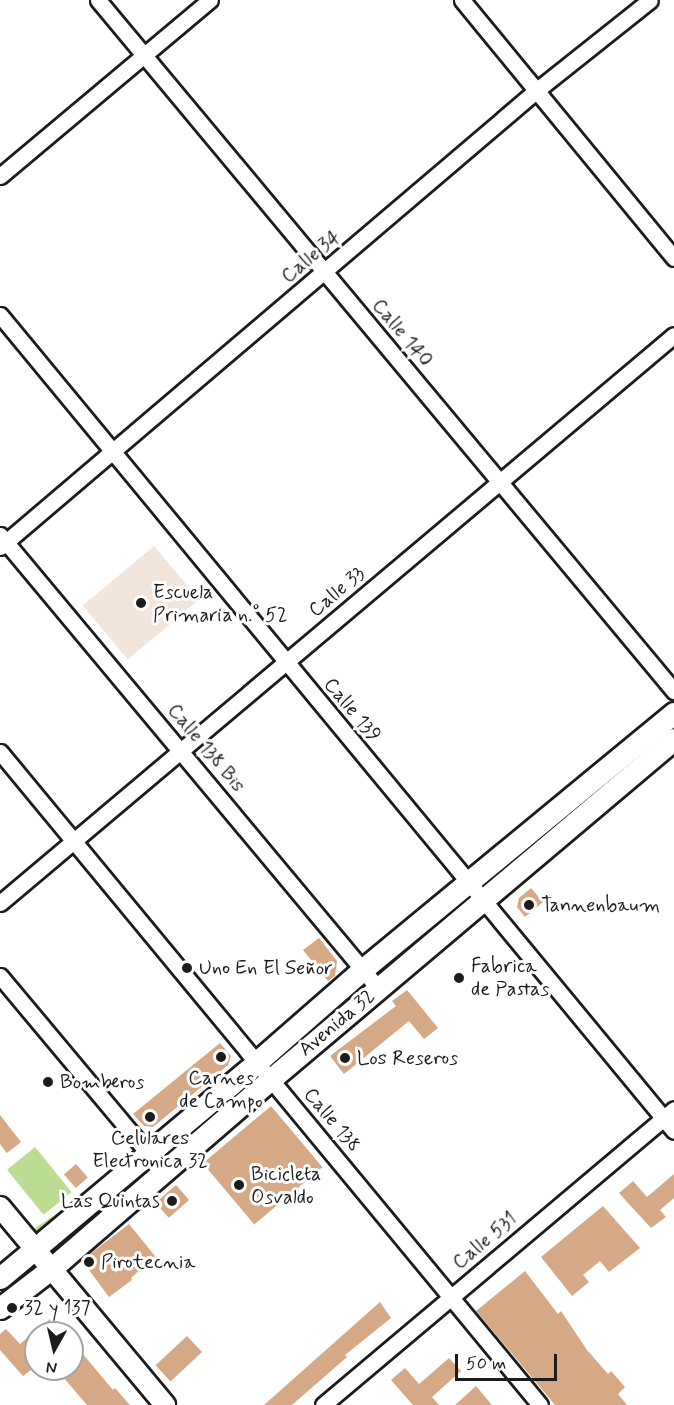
<!DOCTYPE html>
<meta charset="utf-8">
<style>
body{margin:0}
#map{position:relative;width:674px;height:1405px;overflow:hidden;background:#fff;font-family:Mynerve,sans-serif}
div>[style]{position:absolute}
.built>*{inset:0;background:#f2e5db;transform-origin:0 0}
.green>*{inset:0;background:#bcdb93;transform-origin:0 0}
.building>*{inset:0;background:#d5a886;transform-origin:0 0}
.roads{filter:drop-shadow(2px 0 #1c1c1c) drop-shadow(-2px 0 #1c1c1c) drop-shadow(0 2px #1c1c1c) drop-shadow(0 -2px #1c1c1c)}
.minor>*{height:15px;margin:-7.5px;padding:0 7.5px;transform-origin:7.5px;border-radius:7.5px;background:#fff}
.tertiary>*{height:20px;margin:-10px;padding:0 10px;transform-origin:10px;border-radius:10px;background:#fff}
.secondary>*{height:21px;margin:-10.5px;padding:0 10.5px;transform-origin:10.5px;border-radius:10.5px;background:#fff}
.dots>*{width:16px;height:16px;translate:-50% -50%;box-sizing:border-box;border:3px solid #fff;border-radius:50%}
span{translate:-50% -50%;white-space:nowrap;text-align:center;line-height:1.15;-webkit-text-stroke:6px #fff;paint-order:stroke}
.street-label{font-size:20px;color:#1c1c1c}
.poi-label{font-size:20px;color:#1c1c1c}
.left{translate:0 -50%;text-align:left}
.right{translate:-100% -50%;text-align:right}
.north{position:absolute;left:24px;top:1321px;width:60px;height:60px;box-sizing:border-box;background:#fff;border:2px solid #a4a4a4;border-radius:50%;rotate:188deg;font-size:16px;font-weight:700;line-height:24px;text-align:center;color:#1c1c1c}
.north::after{content:'';display:block;margin:auto;width:21px;height:27px;background:#1c1c1c;clip-path:polygon(50% 0,100% 100%,50% 72%,0 100%)}
.scale{position:absolute;left:455px;top:1354px;width:102px;height:27px;box-sizing:border-box;border:3px solid #1c1c1c;border-top:0;padding-left:8px;font-size:18px;line-height:21px;white-space:nowrap;color:#1c1c1c;-webkit-text-stroke:4px #fff;paint-order:stroke}
</style>
<div id="map">
<div class="built">
<i style="left:154px;top:546px;width:70px;height:93px;rotate:50deg"></i>
</div>
<div class="green">
<i style="left:247px;top:1085px;width:4px;height:264px;rotate:56deg"></i>
<i style="left:35px;top:1147px;width:58px;height:36px;rotate:51deg"></i>
</div>
<div class="building">
<i style="clip-path:polygon(531px 888px,543px 902px,525px 917px,517px 907px,519px 898px)"></i>
<i style="clip-path:polygon(319px 938px,337px 961px,335px 976px,328px 981px,303px 950px)"></i>
<i style="clip-path:polygon(407px 990px,438px 1028px,424px 1039px,409px 1021px,344px 1074px,330px 1056px,396px 1006px,392px 1001px)"></i>
<i style="clip-path:polygon(220px 1043px,231px 1056px,228px 1065px,153px 1127px,144px 1126px,133px 1114px)"></i>
<i style="left:271px;top:1106px;width:80px;height:89px;rotate:50deg"></i>
<i style="clip-path:polygon(0 1115px,21px 1142px,7px 1153px,0 1144px)"></i>
<i style="left:76px;top:1164px;width:18px;height:16px;rotate:49deg"></i>
<i style="clip-path:polygon(674px 1174px,674px 1198px,660px 1210px,666px 1217px,651px 1228px,619px 1193px,633px 1181px,647px 1197px)"></i>
<i style="left:176px;top:1185px;width:20px;height:27px;rotate:49deg"></i>
<i style="clip-path:polygon(603px 1206px,640px 1248px,609px 1272px,600px 1261px,583px 1275px,589px 1282px,572px 1296px,541px 1257px)"></i>
<i style="clip-path:polygon(129px 1224px,155px 1256px,131px 1278px,132px 1280px,109px 1297px,86px 1266px,86px 1257px)"></i>
<i style="clip-path:polygon(525px 1271px,558px 1314px,561px 1311px,587px 1350px,608px 1374px,611px 1371px,625px 1387px,618px 1394px,627px 1405px,555px 1405px,476px 1311px)"></i>
<i style="clip-path:polygon(380px 1302px,391px 1318px,345px 1355px,347px 1357px,292px 1405px,264px 1405px)"></i>
<i style="clip-path:polygon(50px 1319px,63px 1333px,36px 1333px,36px 1366px,23px 1376px,0 1350px,0 1334px,6px 1329px,20px 1344px)"></i>
<i style="left:187px;top:1336px;width:22px;height:43px;rotate:47deg"></i>
<i style="clip-path:polygon(72px 1341px,113px 1390px,115px 1388px,130px 1405px,87px 1405px,56px 1369px,72px 1369px)"></i>
<i style="clip-path:polygon(449px 1358px,461px 1371px,432px 1397px,439px 1405px,413px 1405px,391px 1380px,405px 1368px,419px 1384px)"></i>
<i style="clip-path:polygon(476px 1386px,492px 1405px,455px 1405px)"></i>
</div>
<div class="roads">
<div class="minor">
<i style="left:98px;top:0;width:900px;rotate:50.19deg"></i>
<i style="left:462px;top:0;width:334px;rotate:50.6deg"></i>
<i style="left:0;top:176px;width:274px;rotate:-40deg"></i>
<i style="left:0;top:315px;width:1058px;rotate:50.44deg"></i>
<i style="left:0;top:535px;width:590px;rotate:50.16deg"></i>
<i style="left:0;top:547px;width:705px;rotate:-40.4deg"></i>
<i style="left:537px;top:90px;width:144px;rotate:-38.5deg"></i>
<i style="left:0;top:752px;width:847px;rotate:50.41deg"></i>
<i style="left:0;top:903px;width:881px;rotate:-40.12deg"></i>
<i style="left:0;top:976px;width:231px;rotate:50.1deg"></i>
<i style="left:323px;top:1405px;width:459px;rotate:-40.1deg"></i>
</div>
<div class="tertiary">
<i style="left:0;top:1207px;width:258px;rotate:50.2deg"></i>
</div>
<div class="secondary">
<i style="left:0;top:1278px;width:336px;rotate:-40deg"></i>
<i style="left:257px;top:1062px;width:140px;rotate:-41.2deg"></i>
<i style="left:362px;top:970px;width:404px;rotate:-39.5deg"></i>
<i style="left:0;top:1308px;width:66px;rotate:-37.6deg"></i>
<i style="left:52px;top:1268px;width:289px;rotate:-40.8deg"></i>
<i style="left:271px;top:1079px;width:527px;rotate:-40.15deg"></i>
</div>
</div>
<div class="dots">
<i style="left:141px;top:603px;background:#1c1c1c"></i>
<i style="left:529px;top:905px;background:#1c1c1c"></i>
<i style="left:187px;top:968px;background:#1c1c1c"></i>
<i style="left:459px;top:978px;background:#1c1c1c"></i>
<i style="left:221px;top:1057px;background:#1c1c1c"></i>
<i style="left:345px;top:1058px;background:#1c1c1c"></i>
<i style="left:48px;top:1082px;background:#1c1c1c"></i>
<i style="left:150px;top:1117px;background:#1c1c1c"></i>
<i style="left:239px;top:1185px;background:#1c1c1c"></i>
<i style="left:172px;top:1201px;background:#1c1c1c"></i>
<i style="left:89px;top:1262px;background:#1c1c1c"></i>
<i style="left:12px;top:1308px;background:#1c1c1c"></i>
</div>
<div class="street-label">
<span style="left:311px;top:257px;rotate:-40deg">Calle 34</span>
<span style="left:402px;top:333px;rotate:50deg">Calle 140</span>
<span style="left:337px;top:592px;rotate:-40deg">Calle 33</span>
<span style="left:352px;top:710px;rotate:50deg">Calle 139</span>
<span style="left:206px;top:748px;rotate:50deg">Calle 138 Bis</span>
<span style="left:337px;top:1023px;rotate:-40deg">Avenida 32</span>
<span style="left:332px;top:1120px;rotate:50deg">Calle 138</span>
<span style="left:485px;top:1241px;rotate:-40deg">Calle 531</span>
</div>
<div class="poi-label">
<span class="left" style="left:153px;top:604px">Escuela<br>Primaria n.° 52</span>
<span class="left" style="left:541px;top:905px">Tannenbaum</span>
<span class="left" style="left:471px;top:978px">Fabrica<br>de Pastas</span>
<span class="left" style="left:199px;top:968px">Uno En El Señor</span>
<span class="left" style="left:357px;top:1058px">Los Reseros</span>
<span style="left:221px;top:1090px">Carnes<br>de Campo</span>
<span class="left" style="left:60px;top:1082px">Bomberos</span>
<span style="left:150px;top:1150px">Celulares<br>Electronica 32</span>
<span class="left" style="left:251px;top:1186px">Bicicleta<br>Osvaldo</span>
<span class="right" style="left:160px;top:1201px">Las Quintas</span>
<span class="left" style="left:101px;top:1262px">Pirotecnia</span>
<span class="left" style="left:24px;top:1308px">32 y 137</span>
</div>
<div class="north">N</div>
<div class="scale">50 m</div>
</div>
